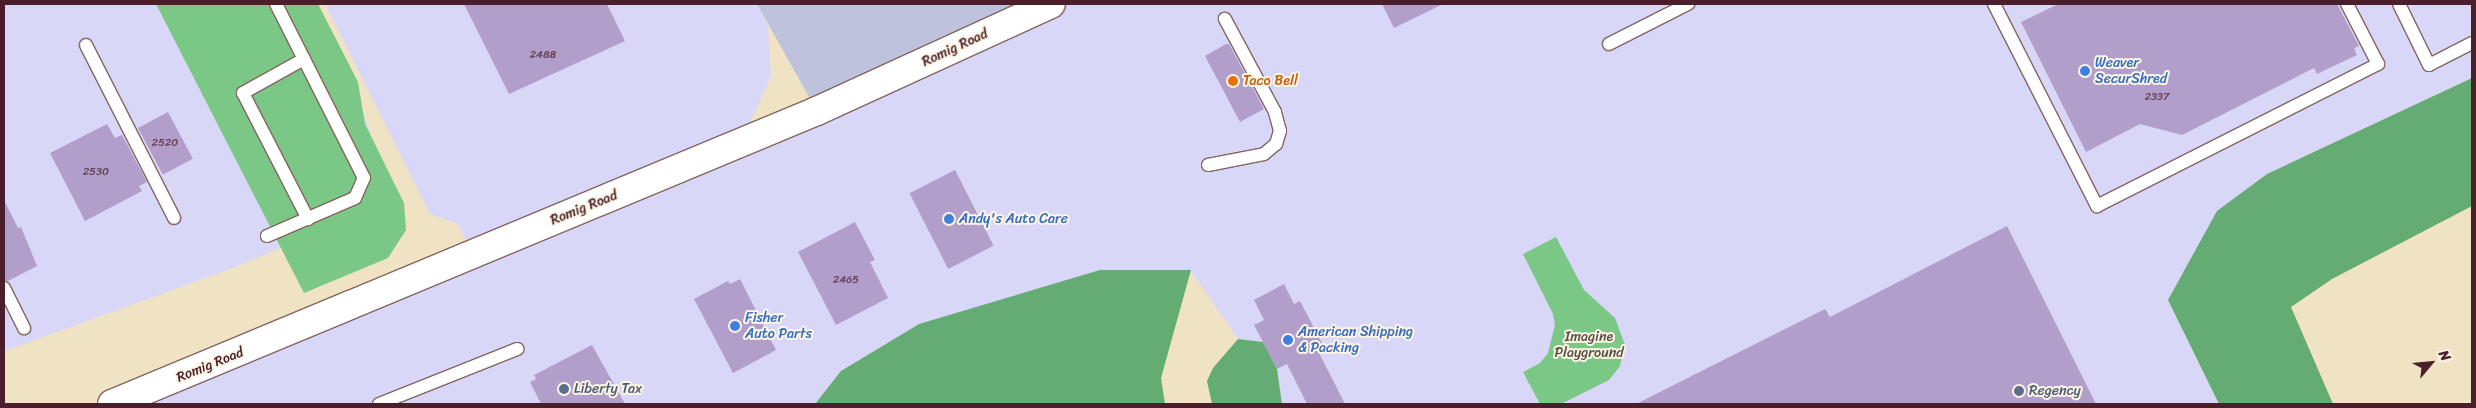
<!DOCTYPE html>
<style>
body{margin:0}
#map{position:relative;width:2476px;height:408px;overflow:hidden;background:#efe3c4;font-family:Sriracha,sans-serif}
div>[style]{position:absolute}
.built>*{inset:0;background:#d8d7f8}
.industrial>*{inset:0;background:#bfc2dd}
.green>*{inset:0;background:#7bc786}
.forest>*{inset:0;background:#64ac73}
.building>*{inset:0;background:#b29ecb;transform-origin:0 0}
.roads{filter:drop-shadow(1px 0 #846461) drop-shadow(-1px 0 #846461) drop-shadow(0 1px #846461) drop-shadow(0 -1px #846461)}
.service>*{height:12px;margin:-6px;padding:0 6px;transform-origin:6px;border-radius:6px;background:#fff}
.tertiary>*{height:28px;margin:-14px;padding:0 14px;transform-origin:14px;border-radius:14px;background:#fff}
.dots>*{width:14px;height:14px;translate:-50% -50%;box-sizing:border-box;border:2px solid #fcf5e5;border-radius:50%}
span{translate:-50% -50%;white-space:nowrap;text-align:center;line-height:1.15;-webkit-text-stroke:4px #fcf5e5;paint-order:stroke}
.number-label{font-size:11px;color:#643f53}
.number-label span{-webkit-text-stroke-width:0}
.street-label{font-size:14px;color:#4a1f2b}
.shop-label{font-size:14px;color:#366cbe}
.left{translate:0 -50%;text-align:left}
.food-label{font-size:14px;color:#c56008}
.park-label{font-size:14px;color:#595146}
.service-label{font-size:14px;color:#4e5e75}
.frame{position:absolute;inset:0;border:5px solid #4a1f2b;pointer-events:none}
.north{position:absolute;left:2406px;top:338px;width:50px;height:50px;-webkit-text-stroke:4px #fcf5e5;paint-order:stroke;rotate:62deg;font-size:14px;font-weight:700;line-height:20px;text-align:center;color:#4a1f2b}
.north::after{content:'';display:block;margin:auto;width:18px;height:22px;background:#4a1f2b;clip-path:polygon(50% 0,100% 100%,50% 72%,0 100%)}
</style>
<div id="map">
<div class="built">
<i style="clip-path:polygon(4px 4px,306px 4px,357px 95px,394px 200px,230px 269px,5px 351px)"></i>
<i style="clip-path:polygon(325px 4px,757px 4px,768px 25px,771px 76px,741px 142px,1051px 4px,2472px 4px,2472px 78px,2267px 174px,2168px 300px,2219px 404px,1282px 404px,1277px 369px,1263px 343px,1238px 339px,1190px 270px,1100px 270px,818px 404px,112px 404px,472px 254px,458px 224px,430px 214px)"></i>
</div>
<div class="industrial">
<i style="clip-path:polygon(757px 4px,1051px 4px,817px 111px)"></i>
</div>
<div class="green">
<i style="clip-path:polygon(156px 4px,318px 4px,358px 82px,365px 124px,404px 203px,406px 230px,388px 258px,304px 293px)"></i>
<i style="clip-path:polygon(1556px 237px,1584px 290px,1615px 318px,1625px 345px,1620px 366px,1609px 380px,1561px 404px,1540px 404px,1523px 372px,1540px 363px,1548px 353px,1555px 325px,1553px 314px,1523px 254px)"></i>
</div>
<div class="forest">
<i style="clip-path:polygon(2472px 78px,2472px 206px,2332px 279px,2291px 307px,2333px 404px,2219px 404px,2168px 300px,2217px 211px,2267px 174px)"></i>
<i style="clip-path:polygon(1100px 270px,1191px 270px,1161px 378px,1165px 404px,815px 404px,841px 371px,919px 324px)"></i>
<i style="clip-path:polygon(1238px 339px,1263px 342px,1277px 369px,1282px 404px,1212px 404px,1207px 381px,1213px 368px)"></i>
</div>
<div class="building">
<i style="clip-path:polygon(464px 4px,607px 4px,625px 41px,509px 94px)"></i>
<i style="clip-path:polygon(1382px 4px,1443px 4px,1394px 28px)"></i>
<i style="clip-path:polygon(2058px 4px,2337px 4px,2359px 46px,2354px 48px,2357px 55px,2317px 74px,2314px 68px,2182px 135px,2140px 124px,2086px 152px,2021px 22px)"></i>
<i style="clip-path:polygon(1226px 44px,1229px 44px,1264px 109px,1240px 122px,1205px 56px)"></i>
<i style="left:168px;top:112px;width:53px;height:34px;rotate:62deg"></i>
<i style="clip-path:polygon(107px 124px,115px 138px,122px 135px,147px 182px,139px 186px,142px 191px,85px 221px,50px 153px)"></i>
<i style="left:955px;top:170px;width:85px;height:51px;rotate:63deg"></i>
<i style="clip-path:polygon(4px 200px,18px 228px,21px 227px,37px 266px,8px 281px,4px 280px)"></i>
<i style="clip-path:polygon(855px 222px,875px 260px,870px 262px,888px 298px,836px 325px,798px 252px)"></i>
<i style="clip-path:polygon(2007px 226px,2096px 404px,1636px 404px,1825px 309px,1830px 317px)"></i>
<i style="clip-path:polygon(740px 279px,776px 350px,733px 373px,694px 299px,728px 281px,730px 284px)"></i>
<i style="clip-path:polygon(1284px 284px,1294px 304px,1300px 301px,1323px 345px,1317px 349px,1345px 404px,1307px 404px,1287px 364px,1277px 369px,1263px 342px,1254px 325px,1264px 320px,1254px 300px)"></i>
<i style="clip-path:polygon(592px 345px,625px 404px,541px 404px,530px 382px,536px 379px,534px 375px)"></i>
</div>
<div class="roads">
<div class="service">
<i style="left:1994px;top:4px;width:227px;rotate:63deg"></i>
<i style="left:2097px;top:206px;width:315px;rotate:-26.8deg"></i>
<i style="left:2378px;top:64px;width:68px;rotate:-117.3deg"></i>
<i style="left:2399px;top:4px;width:68px;rotate:63.8deg"></i>
<i style="left:2429px;top:65px;width:48px;rotate:-27.1deg"></i>
<i style="left:1609px;top:44px;width:89px;rotate:-26.9deg"></i>
<i style="left:86px;top:45px;width:194px;rotate:63deg"></i>
<i style="left:304px;top:59px;width:70px;rotate:150.9deg"></i>
<i style="left:243px;top:93px;width:142px;rotate:62.7deg"></i>
<i style="left:1208px;top:165px;width:57px;rotate:-11.1deg"></i>
<i style="left:1264px;top:154px;width:16px;rotate:-40deg"></i>
<i style="left:1276px;top:144px;width:14px;rotate:-73deg"></i>
<i style="left:1280px;top:131px;width:20px;rotate:-105deg"></i>
<i style="left:1275px;top:112px;width:106px;rotate:-118.3deg"></i>
<i style="left:267px;top:236px;width:96px;rotate:-23.4deg"></i>
<i style="left:355px;top:198px;width:22px;rotate:-66deg"></i>
<i style="left:364px;top:178px;width:195px;rotate:-116.8deg"></i>
<i style="left:4px;top:288px;width:45px;rotate:63.4deg"></i>
<i style="left:379px;top:404px;width:149px;rotate:-21.7deg"></i>
</div>
<div class="tertiary">
<i style="left:112px;top:404px;width:763px;rotate:-22.57deg"></i>
<i style="left:817px;top:111px;width:257px;rotate:-24.6deg"></i>
</div>
</div>
<div class="dots">
<i style="left:2085px;top:71px;background:#3f7fe0"></i>
<i style="left:1233px;top:81px;background:#e8710a"></i>
<i style="left:949px;top:219px;background:#3f7fe0"></i>
<i style="left:735px;top:326px;background:#3f7fe0"></i>
<i style="left:1288px;top:340px;background:#3f7fe0"></i>
<i style="left:564px;top:389px;background:#5c6f8a"></i>
<i style="left:2019px;top:391px;background:#5c6f8a"></i>
</div>
<div class="number-label">
<span style="left:543px;top:55px">2488</span>
<span style="left:2157px;top:97px">2337</span>
<span style="left:165px;top:143px">2520</span>
<span style="left:96px;top:172px">2530</span>
<span style="left:846px;top:280px">2465</span>
</div>
<div class="street-label">
<span style="left:955px;top:48px;rotate:-25deg">Romig Road</span>
<span style="left:584px;top:208px;rotate:-22deg">Romig Road</span>
<span style="left:210px;top:365px;rotate:-22deg">Romig Road</span>
</div>
<div class="shop-label">
<span class="left" style="left:2095px;top:71px">Weaver<br>SecurShred</span>
<span class="left" style="left:959px;top:219px">Andy's Auto Care</span>
<span class="left" style="left:745px;top:326px">Fisher<br>Auto Parts</span>
<span class="left" style="left:1298px;top:340px">American Shipping<br>&amp; Packing</span>
</div>
<div class="food-label">
<span class="left" style="left:1243px;top:81px">Taco Bell</span>
</div>
<div class="park-label">
<span style="left:1589px;top:345px">Imagine<br>Playground</span>
</div>
<div class="service-label">
<span class="left" style="left:574px;top:389px">Liberty Tax</span>
<span class="left" style="left:2029px;top:391px">Regency</span>
</div>
<div class="frame"></div>
<div class="north">N</div>
</div>
